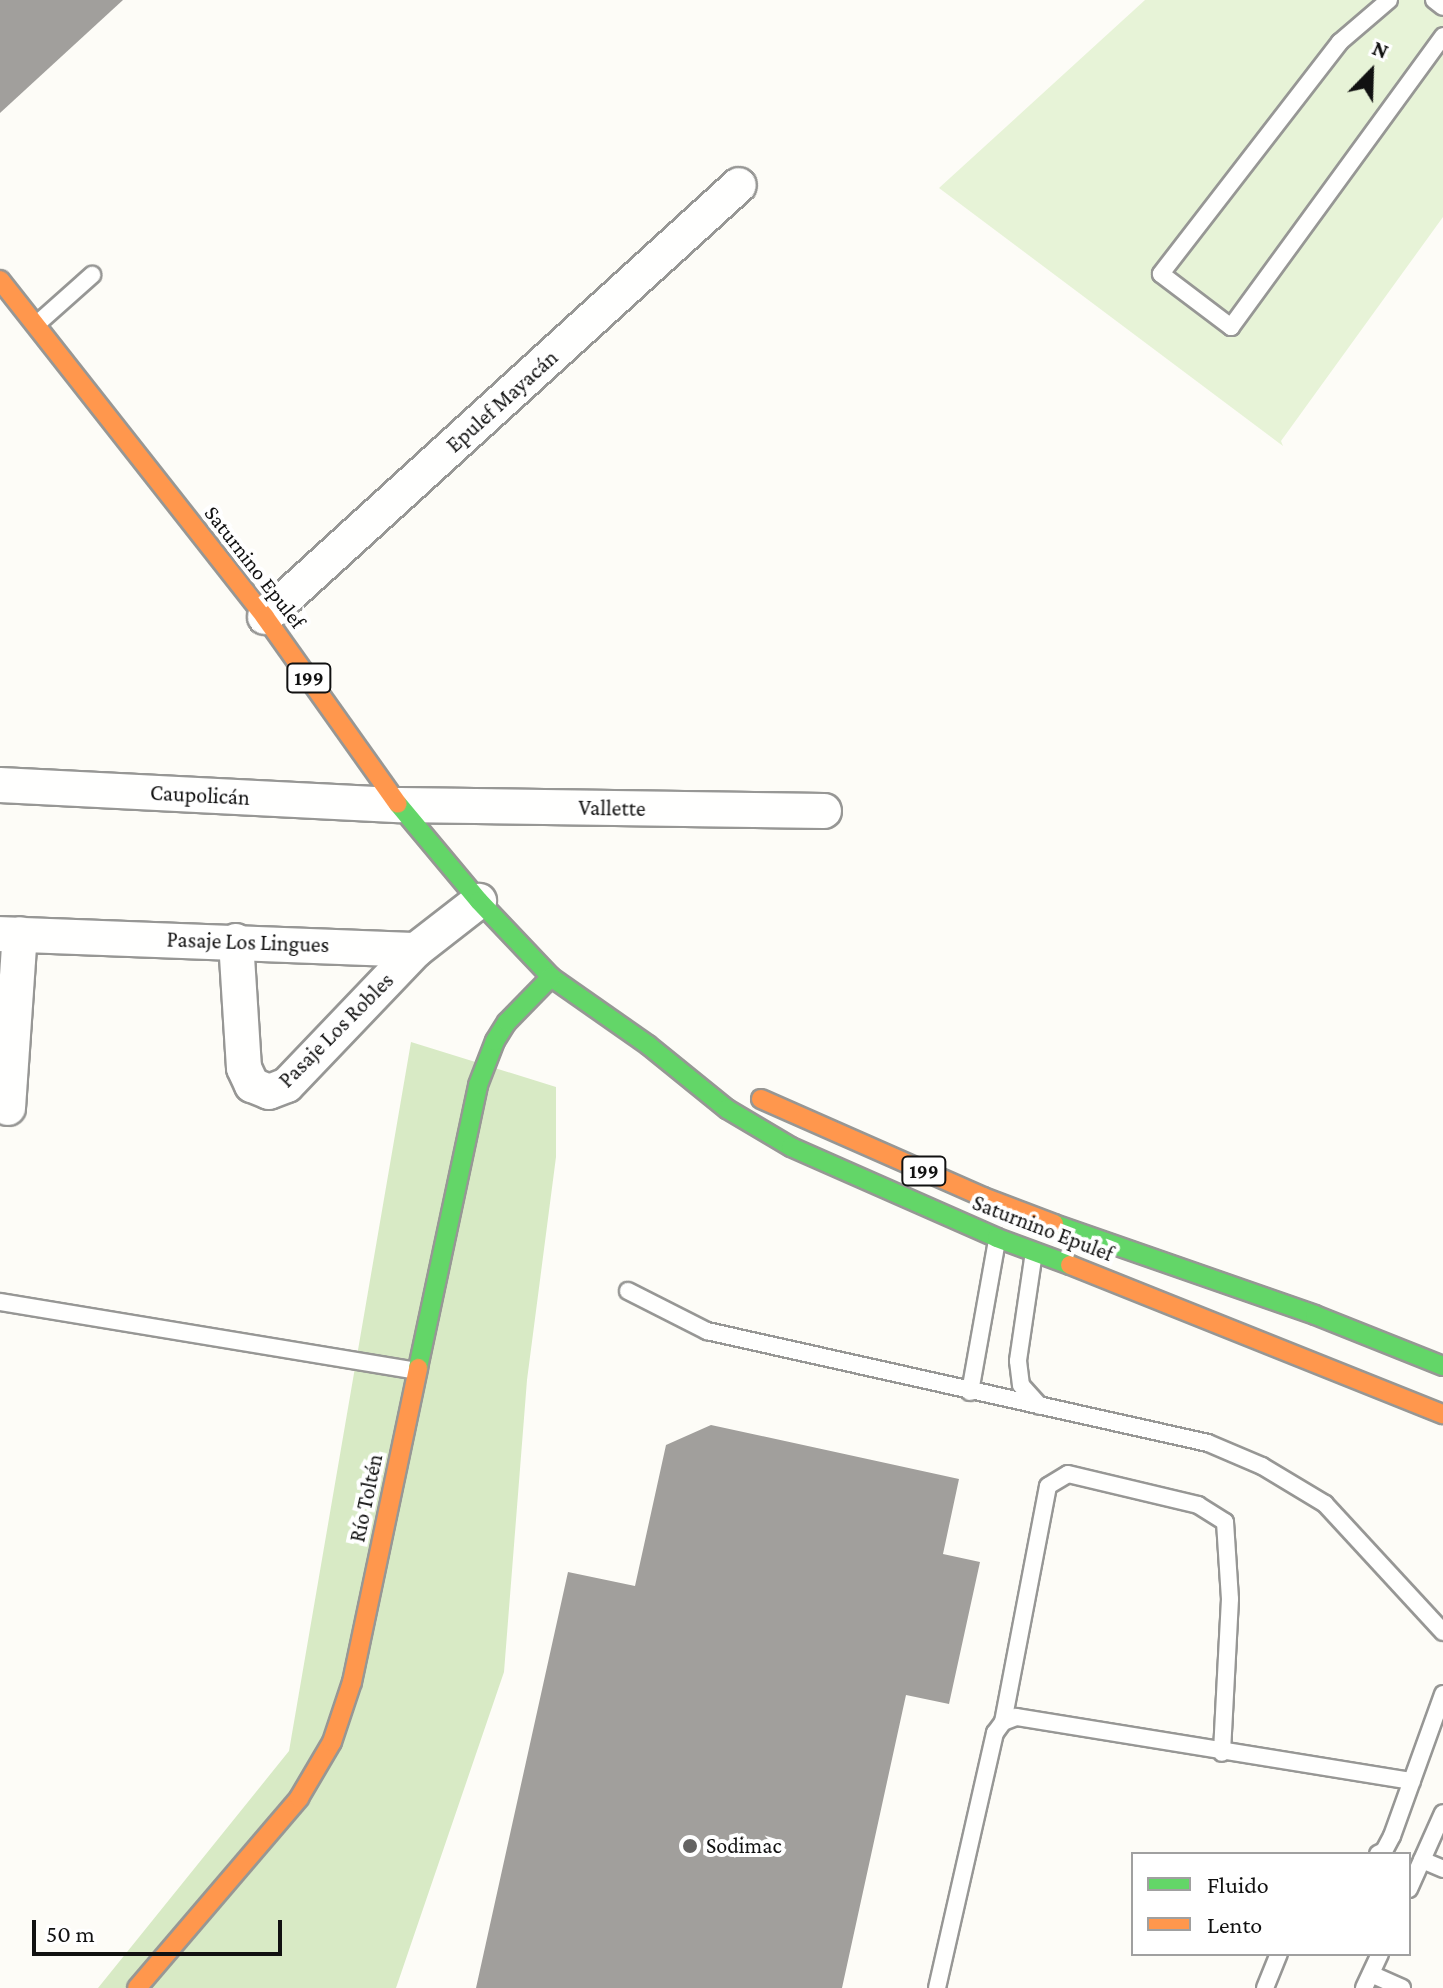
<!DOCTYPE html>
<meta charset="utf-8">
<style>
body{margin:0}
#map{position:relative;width:1443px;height:1988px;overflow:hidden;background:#fdfcf7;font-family:"Crimson Pro",serif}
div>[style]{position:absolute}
.green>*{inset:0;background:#e7f3d7}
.forest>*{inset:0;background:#d8eac5}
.building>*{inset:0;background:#a19f9c}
.roads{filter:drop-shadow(2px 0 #979795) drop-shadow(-2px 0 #979795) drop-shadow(0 2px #979795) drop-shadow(0 -2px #979795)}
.lane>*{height:16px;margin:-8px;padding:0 8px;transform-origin:8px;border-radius:8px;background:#fffffe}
.street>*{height:34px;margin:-17px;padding:0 17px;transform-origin:17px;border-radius:17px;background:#fffffe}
.fast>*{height:18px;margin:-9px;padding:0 9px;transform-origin:9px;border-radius:9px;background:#63d668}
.slow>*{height:18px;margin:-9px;padding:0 9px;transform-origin:9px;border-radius:9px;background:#ff974d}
.dots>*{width:22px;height:22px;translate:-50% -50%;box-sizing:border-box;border:4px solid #fff;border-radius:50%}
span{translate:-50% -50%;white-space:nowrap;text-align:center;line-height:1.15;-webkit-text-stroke:8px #fff;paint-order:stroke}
.shield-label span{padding:2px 6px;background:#fff;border:2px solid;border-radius:6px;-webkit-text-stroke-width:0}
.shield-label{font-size:20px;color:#111;font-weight:700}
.street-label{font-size:22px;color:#111}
.poi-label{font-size:22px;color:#111}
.left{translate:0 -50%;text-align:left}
.legend{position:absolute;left:1131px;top:1852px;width:280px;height:104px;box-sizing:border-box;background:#fff;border:2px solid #a0a0a0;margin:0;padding:10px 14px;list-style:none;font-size:24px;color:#111}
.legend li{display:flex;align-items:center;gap:16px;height:40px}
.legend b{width:40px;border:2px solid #a0a0a0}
.north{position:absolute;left:1331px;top:32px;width:80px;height:80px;-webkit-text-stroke:6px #fff;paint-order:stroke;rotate:23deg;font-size:22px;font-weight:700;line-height:32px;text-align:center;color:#111}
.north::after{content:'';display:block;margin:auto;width:28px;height:36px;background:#111;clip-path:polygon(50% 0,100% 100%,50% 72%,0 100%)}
.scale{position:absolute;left:32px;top:1920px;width:250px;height:36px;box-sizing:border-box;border:4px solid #111;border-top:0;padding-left:10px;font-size:24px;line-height:28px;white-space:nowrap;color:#111;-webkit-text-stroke:6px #fff;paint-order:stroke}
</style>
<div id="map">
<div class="green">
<i style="clip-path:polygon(1145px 0,1443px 0,1443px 217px,1281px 441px,1283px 446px,939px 188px)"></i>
</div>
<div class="forest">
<i style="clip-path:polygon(411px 1042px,556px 1087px,556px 1157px,527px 1380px,504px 1672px,396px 1988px,98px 1988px,289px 1751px)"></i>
</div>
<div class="building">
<i style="clip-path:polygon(0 0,123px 0,0 113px)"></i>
<i style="clip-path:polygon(711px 1425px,959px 1479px,943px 1554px,980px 1562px,949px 1704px,906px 1695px,842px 1988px,476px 1988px,568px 1572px,635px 1586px,666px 1445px)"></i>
</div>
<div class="roads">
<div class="lane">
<i style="left:1389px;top:0;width:65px;rotate:139.4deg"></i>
<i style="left:1340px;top:42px;width:293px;rotate:127.7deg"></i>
<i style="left:1161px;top:274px;width:88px;rotate:37.1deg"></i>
<i style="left:1231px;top:327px;width:360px;rotate:-53.9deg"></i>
<i style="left:1434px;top:0;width:11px;rotate:38deg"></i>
<i style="left:37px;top:324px;width:74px;rotate:-41.7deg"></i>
<i style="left:1034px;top:1252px;width:110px;rotate:98.4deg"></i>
<i style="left:1018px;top:1361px;width:24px;rotate:83deg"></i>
<i style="left:1021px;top:1385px;width:28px;rotate:48deg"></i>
<i style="left:628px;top:1291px;width:89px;rotate:26.9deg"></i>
<i style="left:707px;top:1331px;width:513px;rotate:12.6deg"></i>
<i style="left:1208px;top:1443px;width:59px;rotate:23.1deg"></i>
<i style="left:1262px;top:1466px;width:74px;rotate:31.1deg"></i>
<i style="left:1325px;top:1504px;width:174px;rotate:47.3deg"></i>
<i style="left:0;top:1302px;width:422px;rotate:9.4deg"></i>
<i style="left:970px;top:1392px;width:153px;rotate:-79.9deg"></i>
<i style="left:1003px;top:1722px;width:240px;rotate:-79.2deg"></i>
<i style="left:1048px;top:1486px;width:23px;rotate:-31deg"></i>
<i style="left:1068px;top:1474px;width:134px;rotate:13.4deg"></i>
<i style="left:1198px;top:1505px;width:32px;rotate:32deg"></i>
<i style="left:1225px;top:1522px;width:77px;rotate:86.3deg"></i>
<i style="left:1230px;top:1599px;width:154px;rotate:93deg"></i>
<i style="left:1378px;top:1854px;width:7px;rotate:-27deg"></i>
<i style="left:1384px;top:1851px;width:17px;rotate:-62deg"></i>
<i style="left:1392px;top:1836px;width:151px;rotate:-70.2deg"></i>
<i style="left:1422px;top:1860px;width:23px;rotate:23deg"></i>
<i style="left:1409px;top:1889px;width:83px;rotate:-65.9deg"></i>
<i style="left:1371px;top:1974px;width:34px;rotate:24deg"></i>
<i style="left:937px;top:1988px;width:262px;rotate:-77.2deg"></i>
<i style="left:995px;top:1733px;width:14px;rotate:-54deg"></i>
<i style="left:1003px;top:1722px;width:14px;rotate:-21deg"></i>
<i style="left:1016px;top:1717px;width:401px;rotate:9.2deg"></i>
<i style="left:1265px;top:1988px;width:37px;rotate:-68deg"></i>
<i style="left:1364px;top:1988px;width:38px;rotate:-65deg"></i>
</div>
<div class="street">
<i style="left:265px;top:617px;width:641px;rotate:-42.35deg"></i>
<i style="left:0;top:785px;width:400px;rotate:2.9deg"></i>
<i style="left:399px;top:805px;width:425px;rotate:0.8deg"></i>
<i style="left:0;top:934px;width:416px;rotate:2.2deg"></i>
<i style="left:416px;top:950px;width:80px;rotate:-37.9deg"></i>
<i style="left:236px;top:941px;width:127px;rotate:86.4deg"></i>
<i style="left:244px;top:1068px;width:19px;rotate:65deg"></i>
<i style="left:252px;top:1085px;width:18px;rotate:22deg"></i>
<i style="left:269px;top:1092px;width:19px;rotate:-21deg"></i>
<i style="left:287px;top:1085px;width:187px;rotate:-46.3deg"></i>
<i style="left:8px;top:1108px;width:174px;rotate:-86.1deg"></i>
</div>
<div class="fast">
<i style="left:398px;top:804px;width:126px;rotate:50.1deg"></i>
<i style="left:479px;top:901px;width:105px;rotate:46.5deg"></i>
<i style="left:551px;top:977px;width:118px;rotate:35deg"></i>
<i style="left:648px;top:1045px;width:102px;rotate:39deg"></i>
<i style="left:727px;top:1109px;width:74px;rotate:30.7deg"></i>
<i style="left:791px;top:1147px;width:225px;rotate:23.8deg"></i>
<i style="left:997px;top:1238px;width:78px;rotate:20.3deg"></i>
<i style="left:1054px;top:1224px;width:276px;rotate:19.2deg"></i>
<i style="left:1315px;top:1315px;width:138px;rotate:21.7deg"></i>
<i style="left:418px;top:1368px;width:289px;rotate:-78deg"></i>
<i style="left:478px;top:1085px;width:47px;rotate:-68.9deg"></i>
<i style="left:495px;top:1041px;width:22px;rotate:-58deg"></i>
<i style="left:507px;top:1022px;width:63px;rotate:-45.6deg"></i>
</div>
<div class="slow">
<i style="left:0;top:280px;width:429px;rotate:51.8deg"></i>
<i style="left:265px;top:617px;width:229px;rotate:54.6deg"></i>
<i style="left:761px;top:1099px;width:243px;rotate:23.8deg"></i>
<i style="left:983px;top:1197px;width:76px;rotate:20.8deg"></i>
<i style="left:1070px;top:1265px;width:402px;rotate:21.8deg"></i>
<i style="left:137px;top:1988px;width:250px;rotate:-49.5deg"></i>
<i style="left:299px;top:1798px;width:65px;rotate:-59.5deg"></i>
<i style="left:332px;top:1742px;width:63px;rotate:-71.6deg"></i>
<i style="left:352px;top:1682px;width:321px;rotate:-78.1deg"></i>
</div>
</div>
<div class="dots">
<i style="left:690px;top:1846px;background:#646362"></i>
</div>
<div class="shield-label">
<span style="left:309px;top:678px">199</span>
<span style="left:924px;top:1171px">199</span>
</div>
<div class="street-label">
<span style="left:502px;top:401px;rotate:-42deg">Epulef Mayacán</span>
<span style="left:255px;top:567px;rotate:52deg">Saturnino Epulef</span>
<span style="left:200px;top:795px;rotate:3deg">Caupolicán</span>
<span style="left:612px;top:808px;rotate:1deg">Vallette</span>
<span style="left:248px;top:942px;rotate:2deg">Pasaje Los Lingues</span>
<span style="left:336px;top:1030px;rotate:-45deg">Pasaje Los Robles</span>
<span style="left:1043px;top:1228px;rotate:21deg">Saturnino Epulef</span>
<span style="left:366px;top:1498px;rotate:-78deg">Río Toltén</span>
</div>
<div class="poi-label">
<span class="left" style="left:706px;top:1846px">Sodimac</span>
</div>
<ul class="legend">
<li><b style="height:10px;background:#63d668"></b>Fluido</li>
<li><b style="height:10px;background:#ff974d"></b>Lento</li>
</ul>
<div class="north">N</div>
<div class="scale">50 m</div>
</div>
